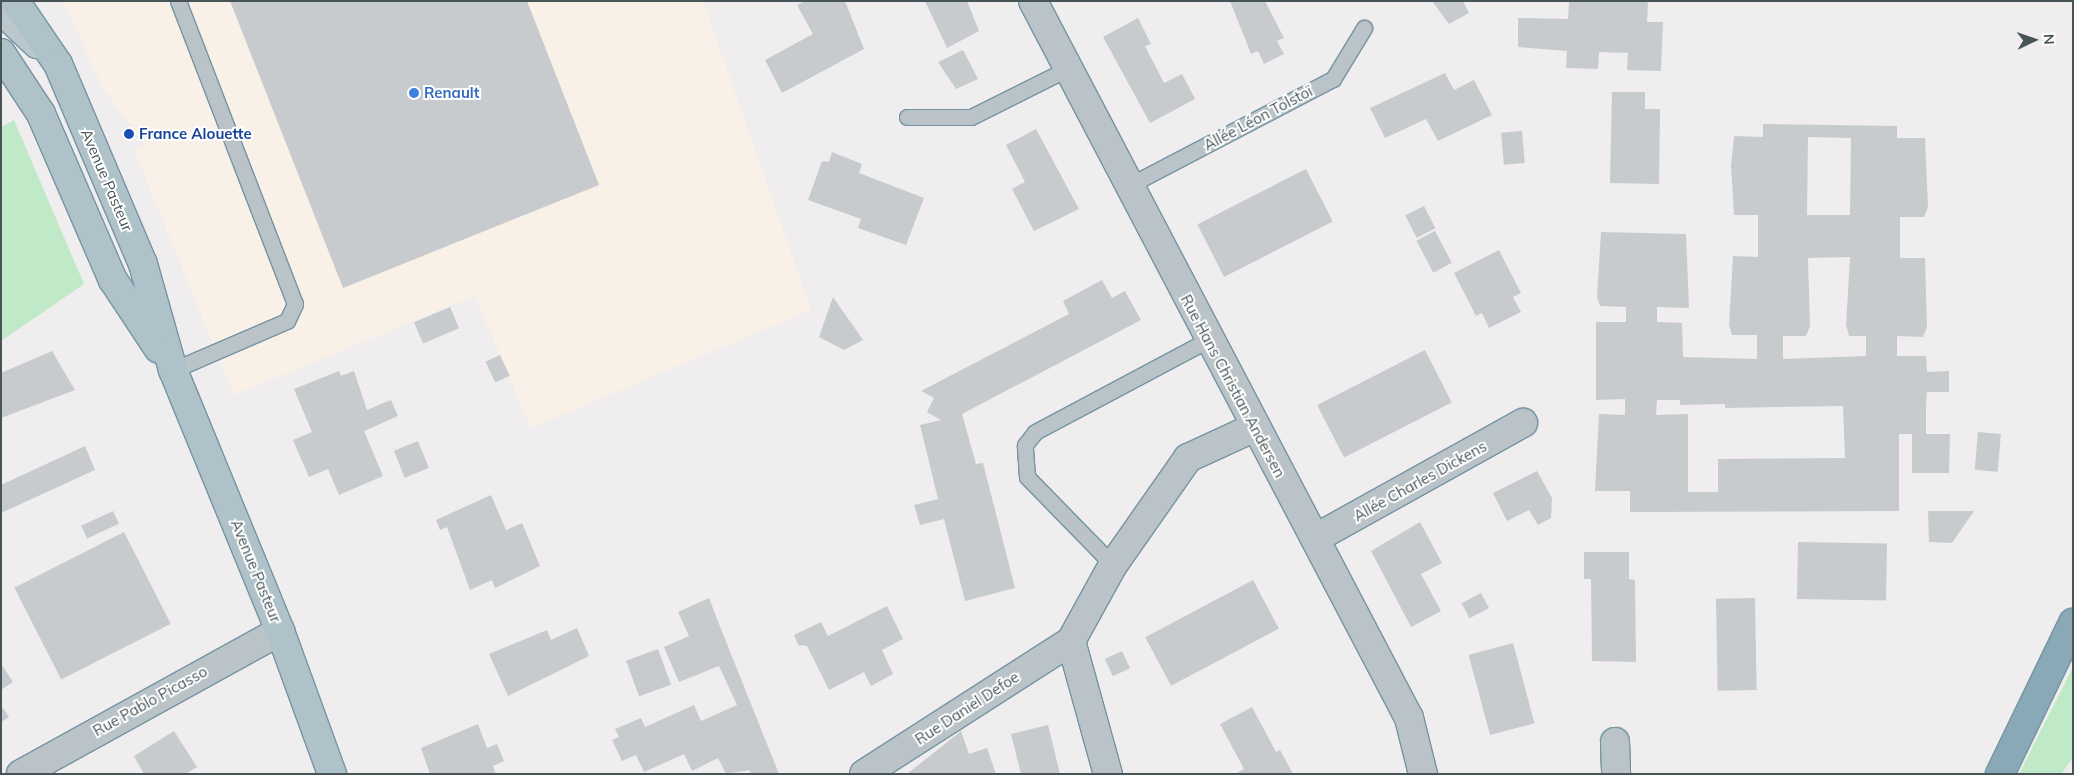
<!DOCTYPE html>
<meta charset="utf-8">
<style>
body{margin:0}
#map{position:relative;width:2074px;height:775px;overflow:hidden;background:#efedee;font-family:Mulish,sans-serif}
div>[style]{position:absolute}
.commercial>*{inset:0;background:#f9f0e7}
.green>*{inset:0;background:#bfe9c7}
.building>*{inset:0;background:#c7cbce;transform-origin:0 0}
.roads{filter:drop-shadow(1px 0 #7594a3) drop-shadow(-1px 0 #7594a3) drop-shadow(0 1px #7594a3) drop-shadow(0 -1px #7594a3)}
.lane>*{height:15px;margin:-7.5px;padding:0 7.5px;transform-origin:7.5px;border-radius:7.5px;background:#bac4c8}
.street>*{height:28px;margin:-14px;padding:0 14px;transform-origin:14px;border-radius:14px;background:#bac4c8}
.secondary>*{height:28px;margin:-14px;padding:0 14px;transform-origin:14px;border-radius:14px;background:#bac7cd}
.primary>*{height:28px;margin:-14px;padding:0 14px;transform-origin:14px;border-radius:14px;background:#afc2c9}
.highway>*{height:28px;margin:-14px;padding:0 14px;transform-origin:14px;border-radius:14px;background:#89a9b7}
.dots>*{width:14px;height:14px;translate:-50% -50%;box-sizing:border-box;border:2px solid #fff;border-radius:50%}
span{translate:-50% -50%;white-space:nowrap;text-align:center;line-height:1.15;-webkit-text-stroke:4px #fff;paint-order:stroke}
.shop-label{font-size:15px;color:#366cbe;font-weight:700}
.left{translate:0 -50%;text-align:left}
.street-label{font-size:15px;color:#475458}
.transit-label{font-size:15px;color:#164399;font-weight:700}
.frame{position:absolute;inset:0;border:2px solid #475458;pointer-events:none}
.north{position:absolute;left:2009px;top:15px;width:50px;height:50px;-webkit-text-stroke:4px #fff;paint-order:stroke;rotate:87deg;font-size:14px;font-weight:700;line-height:20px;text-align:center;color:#475458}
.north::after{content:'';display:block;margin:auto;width:18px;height:22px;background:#475458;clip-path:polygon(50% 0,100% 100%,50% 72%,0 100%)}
</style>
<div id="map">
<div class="commercial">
<i style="clip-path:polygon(63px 1px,703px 1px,811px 310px,531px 428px,475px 296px,234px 395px,134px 150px,145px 145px,102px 87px)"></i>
</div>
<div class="green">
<i style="clip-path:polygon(14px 120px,84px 284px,1px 341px,1px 127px)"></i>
<i style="clip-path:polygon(2073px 667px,2073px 758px,2061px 774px,2019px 774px)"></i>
</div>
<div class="building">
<i style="clip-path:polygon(230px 1px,527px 1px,599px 185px,343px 288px)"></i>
<i style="clip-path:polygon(805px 1px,845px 1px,864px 49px,782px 93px,765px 60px,813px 34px,797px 5px)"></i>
<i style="clip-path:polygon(925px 1px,967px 1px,979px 31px,947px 48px)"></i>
<i style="clip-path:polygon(1230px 1px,1265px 1px,1284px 38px,1277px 41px,1284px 54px,1264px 64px,1258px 51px,1251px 54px)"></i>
<i style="clip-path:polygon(1432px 1px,1463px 1px,1469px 13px,1449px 24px)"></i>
<i style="clip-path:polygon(1569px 1px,1648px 1px,1647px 22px,1663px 22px,1661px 71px,1627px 70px,1628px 53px,1599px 52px,1598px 69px,1566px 68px,1567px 51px,1518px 47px,1518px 18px,1568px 19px)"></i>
<i style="clip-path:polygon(1138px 18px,1151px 44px,1145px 46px,1164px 83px,1182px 74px,1195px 99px,1150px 123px,1103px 37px)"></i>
<i style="clip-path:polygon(963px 50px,978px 79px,956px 89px,938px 62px)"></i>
<i style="clip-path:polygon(1445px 73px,1454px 90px,1474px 80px,1492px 115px,1438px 141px,1426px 119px,1385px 138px,1370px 108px)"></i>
<i style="clip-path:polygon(1612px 92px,1645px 92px,1645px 109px,1660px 109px,1659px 184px,1610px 183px)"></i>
<i style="clip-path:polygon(evenodd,1763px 124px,1897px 126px,1897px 138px,1925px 138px,1928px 207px,1924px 217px,1900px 217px,1900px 258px,1925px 258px,1927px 327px,1923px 337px,1897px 336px,1897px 356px,1926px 356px,1927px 372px,1949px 371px,1949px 392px,1927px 392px,1926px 406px,1926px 434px,1950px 434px,1949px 473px,1912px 473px,1912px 434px,1899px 434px,1899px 511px,1630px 512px,1630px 491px,1595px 491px,1599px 414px,1625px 415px,1625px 399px,1596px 400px,1596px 322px,1626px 322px,1626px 307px,1600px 306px,1597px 297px,1601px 232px,1686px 234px,1689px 308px,1657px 307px,1657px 322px,1682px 323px,1683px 357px,1757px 359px,1757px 335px,1732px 335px,1729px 325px,1733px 256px,1758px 257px,1758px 215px,1734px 215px,1731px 166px,1734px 136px,1763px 137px,1763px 124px,1808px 137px,1851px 138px,1850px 215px,1807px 215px,1808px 137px,1763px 124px,1850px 257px,1846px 325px,1849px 336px,1866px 336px,1866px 356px,1783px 359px,1783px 336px,1806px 336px,1810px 326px,1808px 258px,1850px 257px,1763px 124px,1657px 400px,1680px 400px,1680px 405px,1725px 404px,1725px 408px,1843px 406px,1845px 458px,1718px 459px,1718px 492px,1688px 492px,1688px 414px,1656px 415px,1657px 400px)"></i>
<i style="clip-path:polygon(1036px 129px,1079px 209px,1034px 231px,1012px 189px,1025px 182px,1006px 145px)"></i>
<i style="left:1522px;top:131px;width:32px;height:21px;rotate:85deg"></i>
<i style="clip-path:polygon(832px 152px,862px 164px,859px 173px,924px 198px,906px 245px,858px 228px,861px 219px,808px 200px,822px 161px,829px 162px)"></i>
<i style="left:1306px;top:169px;width:59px;height:122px;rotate:63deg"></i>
<i style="left:1424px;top:206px;width:25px;height:21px;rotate:63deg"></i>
<i style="left:1435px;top:231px;width:36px;height:21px;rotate:62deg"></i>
<i style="clip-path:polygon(1499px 250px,1521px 293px,1513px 297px,1521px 312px,1489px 328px,1482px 313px,1476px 316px,1454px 273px)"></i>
<i style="clip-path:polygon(1102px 280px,1112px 298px,1125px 291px,1141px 320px,962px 414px,976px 464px,983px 463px,1015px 588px,965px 601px,944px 519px,920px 525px,914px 505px,938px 499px,920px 425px,941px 420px,927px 412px,934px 398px,921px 391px,1069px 314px,1063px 301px)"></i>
<i style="clip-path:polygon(833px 297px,863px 340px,844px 350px,819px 337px)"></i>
<i style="left:450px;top:307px;width:23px;height:39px;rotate:67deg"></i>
<i style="left:1425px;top:350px;width:59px;height:121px;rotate:63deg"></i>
<i style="clip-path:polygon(52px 351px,75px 390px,1px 418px,1px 373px)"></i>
<i style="left:500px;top:355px;width:23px;height:16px;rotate:65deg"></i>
<i style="clip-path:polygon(339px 371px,341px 376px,354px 371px,367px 410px,391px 400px,398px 416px,364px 431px,383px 476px,339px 495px,328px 469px,309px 477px,293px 440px,312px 432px,294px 389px)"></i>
<i style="left:1978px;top:432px;width:23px;height:38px;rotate:5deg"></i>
<i style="left:418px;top:441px;width:29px;height:26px;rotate:68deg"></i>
<i style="clip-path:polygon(85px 446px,95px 470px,1px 513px,1px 485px)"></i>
<i style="clip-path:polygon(1537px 471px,1552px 498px,1551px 518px,1538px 525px,1529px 510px,1507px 521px,1493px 493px)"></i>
<i style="clip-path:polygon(491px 495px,506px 530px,522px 523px,540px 566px,495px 588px,492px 580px,470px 590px,447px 527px,440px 530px,436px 520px)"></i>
<i style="left:113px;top:511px;width:14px;height:35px;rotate:65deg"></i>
<i style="clip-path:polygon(1928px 511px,1974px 511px,1952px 543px,1929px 542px)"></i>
<i style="clip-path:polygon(1420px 522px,1442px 563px,1421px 574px,1441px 611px,1411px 627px,1371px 551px)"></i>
<i style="left:124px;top:532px;width:103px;height:123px;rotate:63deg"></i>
<i style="left:1798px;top:542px;width:89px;height:57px;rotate:1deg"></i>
<i style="clip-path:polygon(1584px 552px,1629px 552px,1629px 579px,1635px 580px,1636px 662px,1592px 661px,1591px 579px,1584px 579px)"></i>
<i style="left:1253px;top:580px;width:55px;height:122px;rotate:62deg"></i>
<i style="left:1481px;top:593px;width:17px;height:22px;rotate:62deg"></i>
<i style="clip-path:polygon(709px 598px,719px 624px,779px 774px,751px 774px,749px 770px,726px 774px,718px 758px,692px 771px,684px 754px,644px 772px,636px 755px,622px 761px,612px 740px,619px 737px,615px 729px,641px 718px,645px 727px,694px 705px,701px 721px,737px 705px,719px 666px,679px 682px,664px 647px,689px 636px,678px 612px)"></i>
<i style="left:1755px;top:598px;width:92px;height:39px;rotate:89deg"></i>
<i style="clip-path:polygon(887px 606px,903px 639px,882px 650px,893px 674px,871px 686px,864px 672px,829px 690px,807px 646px,798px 645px,794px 635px,821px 622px,828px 636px)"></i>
<i style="clip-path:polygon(577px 628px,589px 656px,508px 696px,489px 654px,547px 630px,551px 640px)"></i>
<i style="left:1513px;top:643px;width:83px;height:46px;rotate:75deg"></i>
<i style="left:658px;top:649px;width:38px;height:34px;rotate:70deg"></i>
<i style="left:1122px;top:651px;width:19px;height:19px;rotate:65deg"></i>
<i style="clip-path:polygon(1px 664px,13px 682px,1px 690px)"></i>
<i style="clip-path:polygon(1px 705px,9px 717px,1px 722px)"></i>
<i style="clip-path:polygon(1252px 707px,1276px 752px,1280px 750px,1293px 774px,1235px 774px,1244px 769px,1220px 724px)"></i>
<i style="clip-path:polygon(478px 724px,487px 748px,497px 744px,504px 761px,493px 766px,496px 774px,430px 774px,421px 748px)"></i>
<i style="clip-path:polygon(1048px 725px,1060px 774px,1021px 774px,1011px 734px)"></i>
<i style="clip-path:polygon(174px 731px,197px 767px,185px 774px,144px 774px,134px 756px)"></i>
<i style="clip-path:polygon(961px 731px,969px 754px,987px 748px,996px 774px,907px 774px)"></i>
</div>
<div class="roads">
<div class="lane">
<i style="left:907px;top:117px;width:64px"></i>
<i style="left:971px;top:117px;width:107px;rotate:-26.6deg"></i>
<i style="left:1130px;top:185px;width:229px;rotate:-27.6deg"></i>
<i style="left:1333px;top:79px;width:60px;rotate:-58.7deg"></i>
<i style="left:173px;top:370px;width:124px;rotate:-23.3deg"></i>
<i style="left:287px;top:321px;width:19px;rotate:-65deg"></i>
<i style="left:295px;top:304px;width:325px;rotate:-111.1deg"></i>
<i style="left:1113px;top:565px;width:123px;rotate:-134.3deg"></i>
<i style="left:1027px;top:477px;width:32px;rotate:-94deg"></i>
<i style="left:1025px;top:445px;width:16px;rotate:-52deg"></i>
<i style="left:1035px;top:432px;width:196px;rotate:-28deg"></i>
</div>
<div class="street">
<i style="left:1033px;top:1px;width:810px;rotate:62.33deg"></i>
<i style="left:1409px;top:718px;width:58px;rotate:76deg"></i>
<i style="left:1316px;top:538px;width:237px;rotate:-29.1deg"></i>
<i style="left:1071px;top:641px;width:138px;rotate:74.5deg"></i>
<i style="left:1615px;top:742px;width:32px;rotate:88deg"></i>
<i style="left:21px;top:774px;width:296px;rotate:-28.9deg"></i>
<i style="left:864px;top:774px;width:246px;rotate:-32.7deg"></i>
<i style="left:1071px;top:641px;width:87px;rotate:-61.1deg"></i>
<i style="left:1113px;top:565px;width:131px;rotate:-55deg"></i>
<i style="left:1188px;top:458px;width:72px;rotate:-24.8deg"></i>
</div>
<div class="secondary">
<i style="left:1px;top:10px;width:50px;rotate:43.4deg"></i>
</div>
<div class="primary">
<i style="left:15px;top:1px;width:76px;rotate:55.7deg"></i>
<i style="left:58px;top:64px;width:217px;rotate:67deg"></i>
<i style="left:143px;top:264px;width:110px;rotate:74.2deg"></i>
<i style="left:173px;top:370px;width:282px;rotate:67.7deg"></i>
<i style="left:280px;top:631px;width:152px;rotate:70deg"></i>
<i style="left:1px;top:53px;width:73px;rotate:56.7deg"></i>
<i style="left:41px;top:114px;width:181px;rotate:66.6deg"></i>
<i style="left:113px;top:280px;width:82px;rotate:56.5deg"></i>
</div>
<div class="highway">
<i style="left:2000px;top:774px;width:168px;rotate:-64.2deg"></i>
</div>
</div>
<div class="dots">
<i style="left:414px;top:93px;background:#3f7fe0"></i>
<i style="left:129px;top:134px;background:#1a4fb4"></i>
</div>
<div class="shop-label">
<span class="left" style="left:424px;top:93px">Renault</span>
</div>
<div class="street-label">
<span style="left:1258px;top:118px;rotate:-28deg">Allée Léon Tolstoï</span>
<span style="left:107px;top:180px;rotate:67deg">Avenue Pasteur</span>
<span style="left:1233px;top:386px;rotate:62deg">Rue Hans Christian Andersen</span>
<span style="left:1420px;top:481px;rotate:-29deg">Allée Charles Dickens</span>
<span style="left:256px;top:571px;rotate:68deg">Avenue Pasteur</span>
<span style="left:150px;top:701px;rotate:-29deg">Rue Pablo Picasso</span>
<span style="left:967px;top:708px;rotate:-33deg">Rue Daniel Defoe</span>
</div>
<div class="transit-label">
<span class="left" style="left:139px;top:134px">France Alouette</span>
</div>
<div class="frame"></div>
<div class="north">N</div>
</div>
